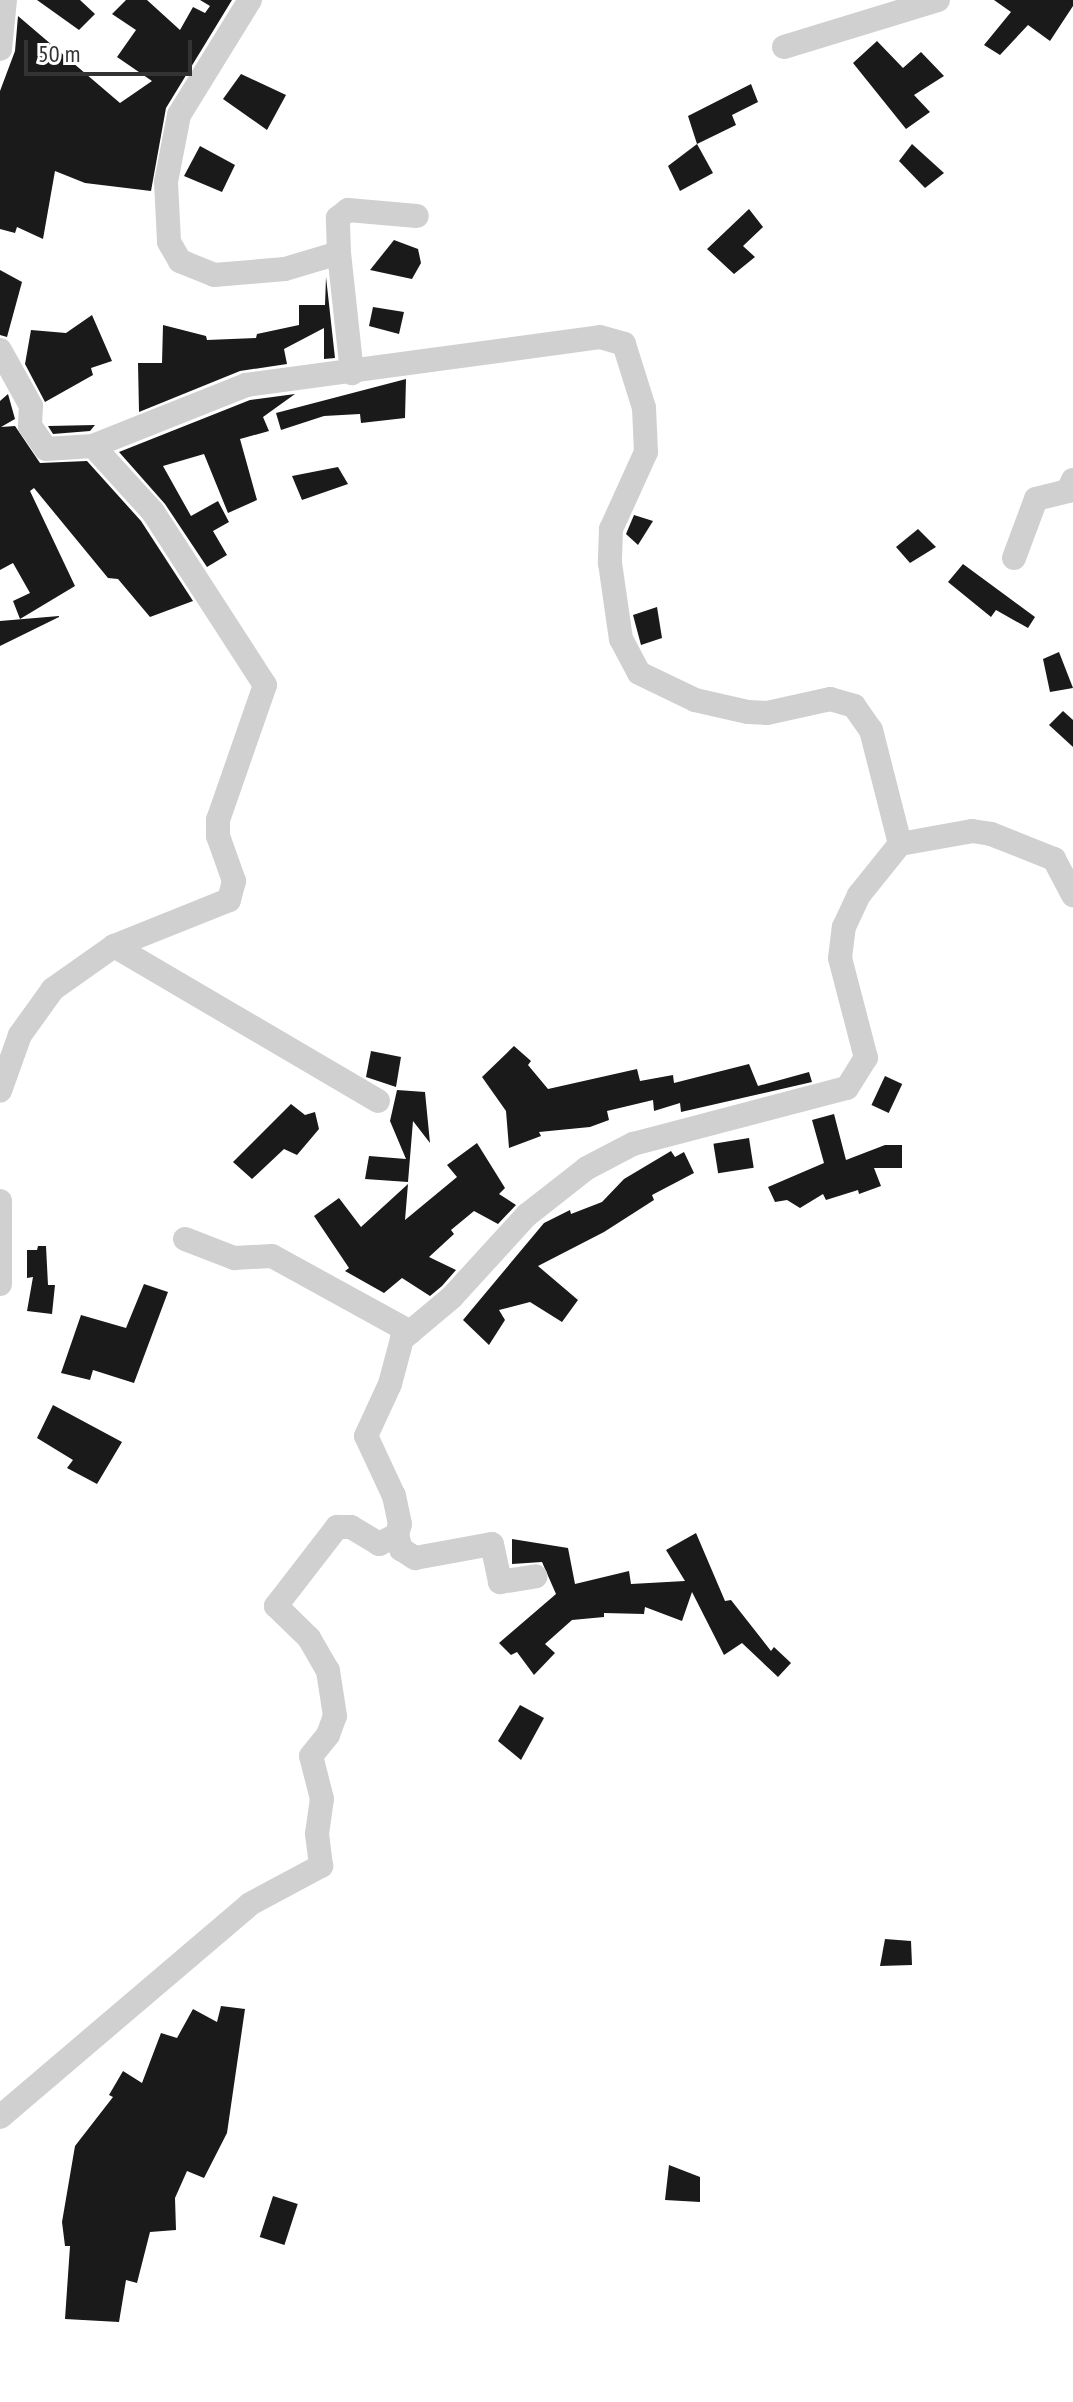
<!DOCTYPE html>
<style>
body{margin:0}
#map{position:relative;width:1073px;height:2402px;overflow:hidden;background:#fff;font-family:"PT Sans Narrow",sans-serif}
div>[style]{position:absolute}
.building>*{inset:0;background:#1a1a1a;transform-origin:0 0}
.minor>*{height:24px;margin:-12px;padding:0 12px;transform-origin:12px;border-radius:12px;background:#d0d0d0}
span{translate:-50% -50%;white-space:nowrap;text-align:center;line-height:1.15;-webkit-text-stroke:8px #fff;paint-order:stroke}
.scale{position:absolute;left:24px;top:40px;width:168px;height:36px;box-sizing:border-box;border:4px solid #333;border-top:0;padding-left:10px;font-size:24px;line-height:28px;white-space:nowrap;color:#333;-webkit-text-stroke:6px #fff;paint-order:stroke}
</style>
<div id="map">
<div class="building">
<i style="clip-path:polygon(37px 0,80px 0,95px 14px,79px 30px)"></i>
<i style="clip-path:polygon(126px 0,147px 0,180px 30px,193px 7px,205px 13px,210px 6px,200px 0,232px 0,166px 108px,151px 191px,85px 183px,55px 171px,43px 239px,17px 227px,15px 233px,0 229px,0 91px,15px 51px,18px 16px,120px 103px,152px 81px,117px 57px,136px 30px,112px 14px)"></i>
<i style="clip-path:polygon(994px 0,1073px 0,1073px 6px,1050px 41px,1028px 25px,1000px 55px,984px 45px,1011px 12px)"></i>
<i style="clip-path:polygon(877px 41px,903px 68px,921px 52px,944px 76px,914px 95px,930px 112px,906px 129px,853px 63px)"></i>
<i style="clip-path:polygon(241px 74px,286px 95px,267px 130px,223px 99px)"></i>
<i style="clip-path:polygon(751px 84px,758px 102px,732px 115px,736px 125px,697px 144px,688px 116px)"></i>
<i style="clip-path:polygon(697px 144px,713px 173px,680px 191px,668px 166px)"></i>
<i style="clip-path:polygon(912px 144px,944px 173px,925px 188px,899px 161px)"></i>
<i style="clip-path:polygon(200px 146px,235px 165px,222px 192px,184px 176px)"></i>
<i style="clip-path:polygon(749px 209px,763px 227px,743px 246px,755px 257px,734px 274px,707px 249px)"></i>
<i style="clip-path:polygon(394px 240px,418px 249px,421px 263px,412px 279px,370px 270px)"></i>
<i style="clip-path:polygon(0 270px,22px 282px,7px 337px,0 335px)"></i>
<i style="clip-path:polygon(326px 277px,335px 358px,324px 359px,324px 328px,284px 349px,287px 364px,240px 371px,139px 412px,138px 363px,162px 363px,163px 325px,206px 336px,207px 340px,256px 338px,257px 334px,299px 325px,299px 305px,325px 305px)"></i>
<i style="clip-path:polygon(373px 307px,404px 312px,399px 334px,369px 326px)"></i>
<i style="clip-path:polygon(92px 315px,112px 361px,91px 368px,93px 375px,45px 402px,25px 364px,31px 330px,66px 333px)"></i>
<i style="clip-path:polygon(406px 379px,405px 418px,361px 423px,360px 414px,324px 416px,281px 430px,276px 413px)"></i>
<i style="clip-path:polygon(8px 394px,15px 419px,1px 427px,15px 426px,40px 463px,87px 461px,141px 521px,193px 601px,150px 617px,118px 579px,108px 578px,34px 488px,30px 491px,75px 586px,20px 619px,13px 601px,30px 593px,13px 563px,0 570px,0 401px)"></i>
<i style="clip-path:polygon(295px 394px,263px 417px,269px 431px,240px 439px,257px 500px,228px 513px,204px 454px,163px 466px,191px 516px,218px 501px,229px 522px,213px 531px,227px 555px,207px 567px,165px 504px,119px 452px,250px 400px)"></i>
<i style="clip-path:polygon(95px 425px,90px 431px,53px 434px,48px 426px)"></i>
<i style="clip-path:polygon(338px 467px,348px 484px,302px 500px,292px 476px)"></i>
<i style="clip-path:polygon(634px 515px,653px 521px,638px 545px,626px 534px)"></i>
<i style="clip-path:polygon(918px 529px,936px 547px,910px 563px,896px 547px)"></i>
<i style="clip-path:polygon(963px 564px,1035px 617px,1028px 628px,996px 610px,991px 617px,948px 582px)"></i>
<i style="clip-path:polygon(657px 607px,662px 638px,641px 645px,633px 615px)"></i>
<i style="clip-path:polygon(59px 616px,59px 617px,0 646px,0 621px)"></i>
<i style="clip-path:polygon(1059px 652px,1073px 688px,1050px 692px,1043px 659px)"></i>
<i style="clip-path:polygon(1063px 711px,1073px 720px,1073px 747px,1049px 725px)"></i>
<i style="clip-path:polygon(514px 1046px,531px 1061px,528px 1065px,548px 1089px,637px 1069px,640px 1081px,673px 1075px,674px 1083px,749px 1064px,758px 1086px,809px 1072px,812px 1082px,681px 1112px,680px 1103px,654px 1111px,653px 1100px,607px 1111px,609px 1120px,590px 1127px,539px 1132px,541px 1136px,509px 1148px,506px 1111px,482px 1077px)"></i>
<i style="clip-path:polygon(371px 1051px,401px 1057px,396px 1087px,366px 1077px)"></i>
<i style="left:885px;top:1076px;width:19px;height:32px;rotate:25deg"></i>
<i style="clip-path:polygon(397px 1090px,425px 1092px,430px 1143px,413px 1121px,408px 1182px,365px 1179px,369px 1156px,406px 1159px,390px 1121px)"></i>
<i style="clip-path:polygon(291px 1104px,305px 1115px,315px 1112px,319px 1129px,297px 1155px,284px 1149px,252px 1179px,233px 1162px)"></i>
<i style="clip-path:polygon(834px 1114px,846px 1160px,885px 1145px,902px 1145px,902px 1168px,874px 1168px,881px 1186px,859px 1194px,858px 1190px,826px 1200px,823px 1194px,800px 1208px,787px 1200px,775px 1202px,768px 1187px,824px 1163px,812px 1120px)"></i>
<i style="left:749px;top:1138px;width:30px;height:36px;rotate:81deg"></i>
<i style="clip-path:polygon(477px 1143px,505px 1188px,499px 1194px,516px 1205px,498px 1224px,474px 1211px,451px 1230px,454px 1234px,429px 1257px,456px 1270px,442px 1286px,430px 1296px,402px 1278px,384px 1293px,345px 1271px,349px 1268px,314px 1216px,339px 1198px,361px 1227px,408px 1184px,405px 1220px,457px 1177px,447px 1165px)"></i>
<i style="clip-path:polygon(671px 1151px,675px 1157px,684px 1152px,694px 1173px,652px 1195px,654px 1200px,604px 1232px,538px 1266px,578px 1300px,562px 1322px,530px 1302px,499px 1310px,505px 1320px,489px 1345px,463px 1320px,544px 1223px,570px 1210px,571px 1214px,602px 1202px,624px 1179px)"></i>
<i style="clip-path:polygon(38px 1246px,46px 1246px,48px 1285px,55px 1285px,52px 1314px,27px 1311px,33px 1277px,27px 1278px,27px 1250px,37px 1250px)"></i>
<i style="clip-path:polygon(144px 1284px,168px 1292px,134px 1383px,93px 1370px,90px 1380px,61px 1373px,81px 1315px,126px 1328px)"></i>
<i style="clip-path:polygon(53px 1405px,122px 1442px,97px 1484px,67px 1468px,73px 1460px,37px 1438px)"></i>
<i style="clip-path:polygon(696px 1533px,725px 1601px,731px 1600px,771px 1651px,774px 1647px,791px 1663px,778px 1677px,742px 1643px,724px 1655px,692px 1592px,682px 1621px,645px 1607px,644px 1614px,604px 1613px,604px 1617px,572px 1620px,545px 1644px,555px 1653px,534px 1675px,517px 1652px,511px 1655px,499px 1643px,556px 1594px,542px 1562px,512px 1564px,512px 1539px,568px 1548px,575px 1584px,629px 1571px,631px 1584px,685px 1581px,666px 1550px)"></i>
<i style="clip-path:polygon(520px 1705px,544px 1718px,521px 1760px,498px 1741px)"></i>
<i style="clip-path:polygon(885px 1939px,911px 1941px,912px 1965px,880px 1966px)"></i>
<i style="clip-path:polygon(221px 2006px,245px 2009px,227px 2133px,204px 2178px,187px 2171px,175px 2198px,176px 2230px,150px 2232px,137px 2283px,126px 2280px,119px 2322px,65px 2319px,70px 2246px,65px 2246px,62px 2222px,75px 2146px,113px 2097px,109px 2095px,123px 2071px,142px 2083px,161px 2033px,177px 2038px,193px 2009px,217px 2022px)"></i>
<i style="clip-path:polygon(669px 2165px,700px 2177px,700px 2202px,665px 2200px)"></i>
<i style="left:273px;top:2196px;width:26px;height:43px;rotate:18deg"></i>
</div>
<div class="minor">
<i style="left:250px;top:0;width:135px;rotate:121.7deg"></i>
<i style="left:179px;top:115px;width:68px;rotate:101deg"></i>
<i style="left:166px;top:182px;width:60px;rotate:87.1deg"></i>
<i style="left:169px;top:242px;width:22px;rotate:60deg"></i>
<i style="left:180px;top:261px;width:37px;rotate:22deg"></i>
<i style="left:214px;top:275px;width:71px;rotate:-4.8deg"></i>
<i style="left:285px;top:269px;width:56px;rotate:-16.5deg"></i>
<i style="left:339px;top:253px;width:121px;rotate:83.8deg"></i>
<i style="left:784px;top:47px;width:161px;rotate:-17deg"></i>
<i style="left:0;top:49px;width:49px;rotate:-84.2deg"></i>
<i style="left:339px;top:253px;width:35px;rotate:-92deg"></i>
<i style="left:338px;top:218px;width:13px;rotate:-39deg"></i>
<i style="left:348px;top:210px;width:69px;rotate:5deg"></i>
<i style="left:0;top:350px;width:64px;rotate:61deg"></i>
<i style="left:31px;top:406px;width:20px;rotate:93deg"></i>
<i style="left:30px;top:426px;width:28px;rotate:55deg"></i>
<i style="left:46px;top:449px;width:47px;rotate:-3.7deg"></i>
<i style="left:93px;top:446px;width:89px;rotate:47.7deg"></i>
<i style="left:153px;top:512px;width:206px;rotate:57.1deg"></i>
<i style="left:265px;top:685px;width:143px;rotate:109.2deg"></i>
<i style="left:218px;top:820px;width:16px;rotate:90deg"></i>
<i style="left:218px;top:836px;width:48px;rotate:70.4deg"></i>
<i style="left:234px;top:881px;width:20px;rotate:105deg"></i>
<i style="left:229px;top:900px;width:124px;rotate:158.2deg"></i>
<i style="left:114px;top:946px;width:75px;rotate:144.8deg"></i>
<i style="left:53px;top:989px;width:57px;rotate:125.7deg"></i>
<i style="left:20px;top:1035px;width:59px;rotate:109.7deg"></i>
<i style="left:93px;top:446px;width:165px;rotate:-21.7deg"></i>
<i style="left:246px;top:385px;width:357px;rotate:-7.7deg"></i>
<i style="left:600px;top:337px;width:25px;rotate:16deg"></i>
<i style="left:624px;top:344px;width:67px;rotate:72.6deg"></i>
<i style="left:644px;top:408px;width:44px;rotate:87.4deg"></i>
<i style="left:646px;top:452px;width:85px;rotate:114.4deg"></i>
<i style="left:611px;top:529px;width:34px;rotate:92deg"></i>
<i style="left:610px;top:563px;width:77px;rotate:81.8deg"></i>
<i style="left:621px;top:639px;width:38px;rotate:62deg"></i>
<i style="left:639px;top:673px;width:62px;rotate:25.7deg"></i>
<i style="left:695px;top:700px;width:54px;rotate:12.8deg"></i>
<i style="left:748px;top:712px;width:19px;rotate:3deg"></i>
<i style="left:767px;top:713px;width:65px;rotate:-12.5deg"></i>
<i style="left:830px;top:699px;width:25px;rotate:16deg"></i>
<i style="left:854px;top:706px;width:29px;rotate:55deg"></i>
<i style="left:871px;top:730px;width:118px;rotate:75.7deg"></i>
<i style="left:1014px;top:558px;width:63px;rotate:-69.6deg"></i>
<i style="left:1036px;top:499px;width:33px;rotate:-14deg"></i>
<i style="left:1068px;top:491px;width:12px;rotate:-66deg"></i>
<i style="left:114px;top:946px;width:306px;rotate:30.4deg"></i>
<i style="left:0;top:1201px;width:83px;rotate:90deg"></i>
<i style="left:185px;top:1239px;width:53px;rotate:21.2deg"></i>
<i style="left:234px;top:1258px;width:38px;rotate:-3deg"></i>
<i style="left:272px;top:1256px;width:158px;rotate:28.8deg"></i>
<i style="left:397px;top:1535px;width:15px;rotate:74deg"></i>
<i style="left:401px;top:1549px;width:17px;rotate:33deg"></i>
<i style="left:415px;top:1558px;width:78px;rotate:-10.3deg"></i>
<i style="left:492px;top:1544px;width:39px;rotate:78deg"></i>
<i style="left:500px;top:1582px;width:36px;rotate:-9deg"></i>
<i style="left:0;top:2117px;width:328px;rotate:-40.4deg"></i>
<i style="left:250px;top:1904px;width:81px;rotate:-28.2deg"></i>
<i style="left:321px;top:1866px;width:32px;rotate:-97deg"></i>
<i style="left:317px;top:1834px;width:35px;rotate:-82deg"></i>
<i style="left:322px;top:1799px;width:44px;rotate:-104.3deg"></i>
<i style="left:311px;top:1756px;width:27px;rotate:-51deg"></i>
<i style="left:328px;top:1735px;width:20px;rotate:-70deg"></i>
<i style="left:335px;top:1716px;width:46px;rotate:-98.8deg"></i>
<i style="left:328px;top:1671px;width:38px;rotate:-120deg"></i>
<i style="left:309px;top:1638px;width:46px;rotate:-135.9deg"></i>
<i style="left:276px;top:1606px;width:100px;rotate:-52.3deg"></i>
<i style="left:337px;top:1527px;width:14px"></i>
<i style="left:351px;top:1527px;width:33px;rotate:31deg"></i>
<i style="left:379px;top:1544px;width:20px;rotate:-27deg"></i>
<i style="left:397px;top:1535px;width:11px;rotate:-75deg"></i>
<i style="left:400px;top:1524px;width:29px;rotate:-102deg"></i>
<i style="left:394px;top:1496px;width:66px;rotate:-115deg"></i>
<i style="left:366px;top:1436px;width:57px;rotate:-65.2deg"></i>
<i style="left:390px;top:1384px;width:47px;rotate:-75.1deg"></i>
<i style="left:402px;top:1339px;width:65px;rotate:-40deg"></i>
<i style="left:452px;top:1297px;width:111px;rotate:-47.6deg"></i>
<i style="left:527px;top:1215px;width:76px;rotate:-38.1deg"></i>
<i style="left:587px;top:1168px;width:52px;rotate:-27.6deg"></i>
<i style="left:633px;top:1144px;width:221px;rotate:-14.7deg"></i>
<i style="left:847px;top:1088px;width:36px;rotate:-58deg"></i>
<i style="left:866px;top:1058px;width:103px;rotate:-104.6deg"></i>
<i style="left:840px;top:958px;width:31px;rotate:-83deg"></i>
<i style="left:844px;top:927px;width:35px;rotate:-65deg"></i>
<i style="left:859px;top:895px;width:65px;rotate:-51.2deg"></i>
<i style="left:900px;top:844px;width:73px;rotate:-10.2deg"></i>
<i style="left:972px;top:831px;width:19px;rotate:9deg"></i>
<i style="left:991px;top:834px;width:68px;rotate:21.6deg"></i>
<i style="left:1054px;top:859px;width:41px;rotate:62.2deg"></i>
</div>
<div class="scale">50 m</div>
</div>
